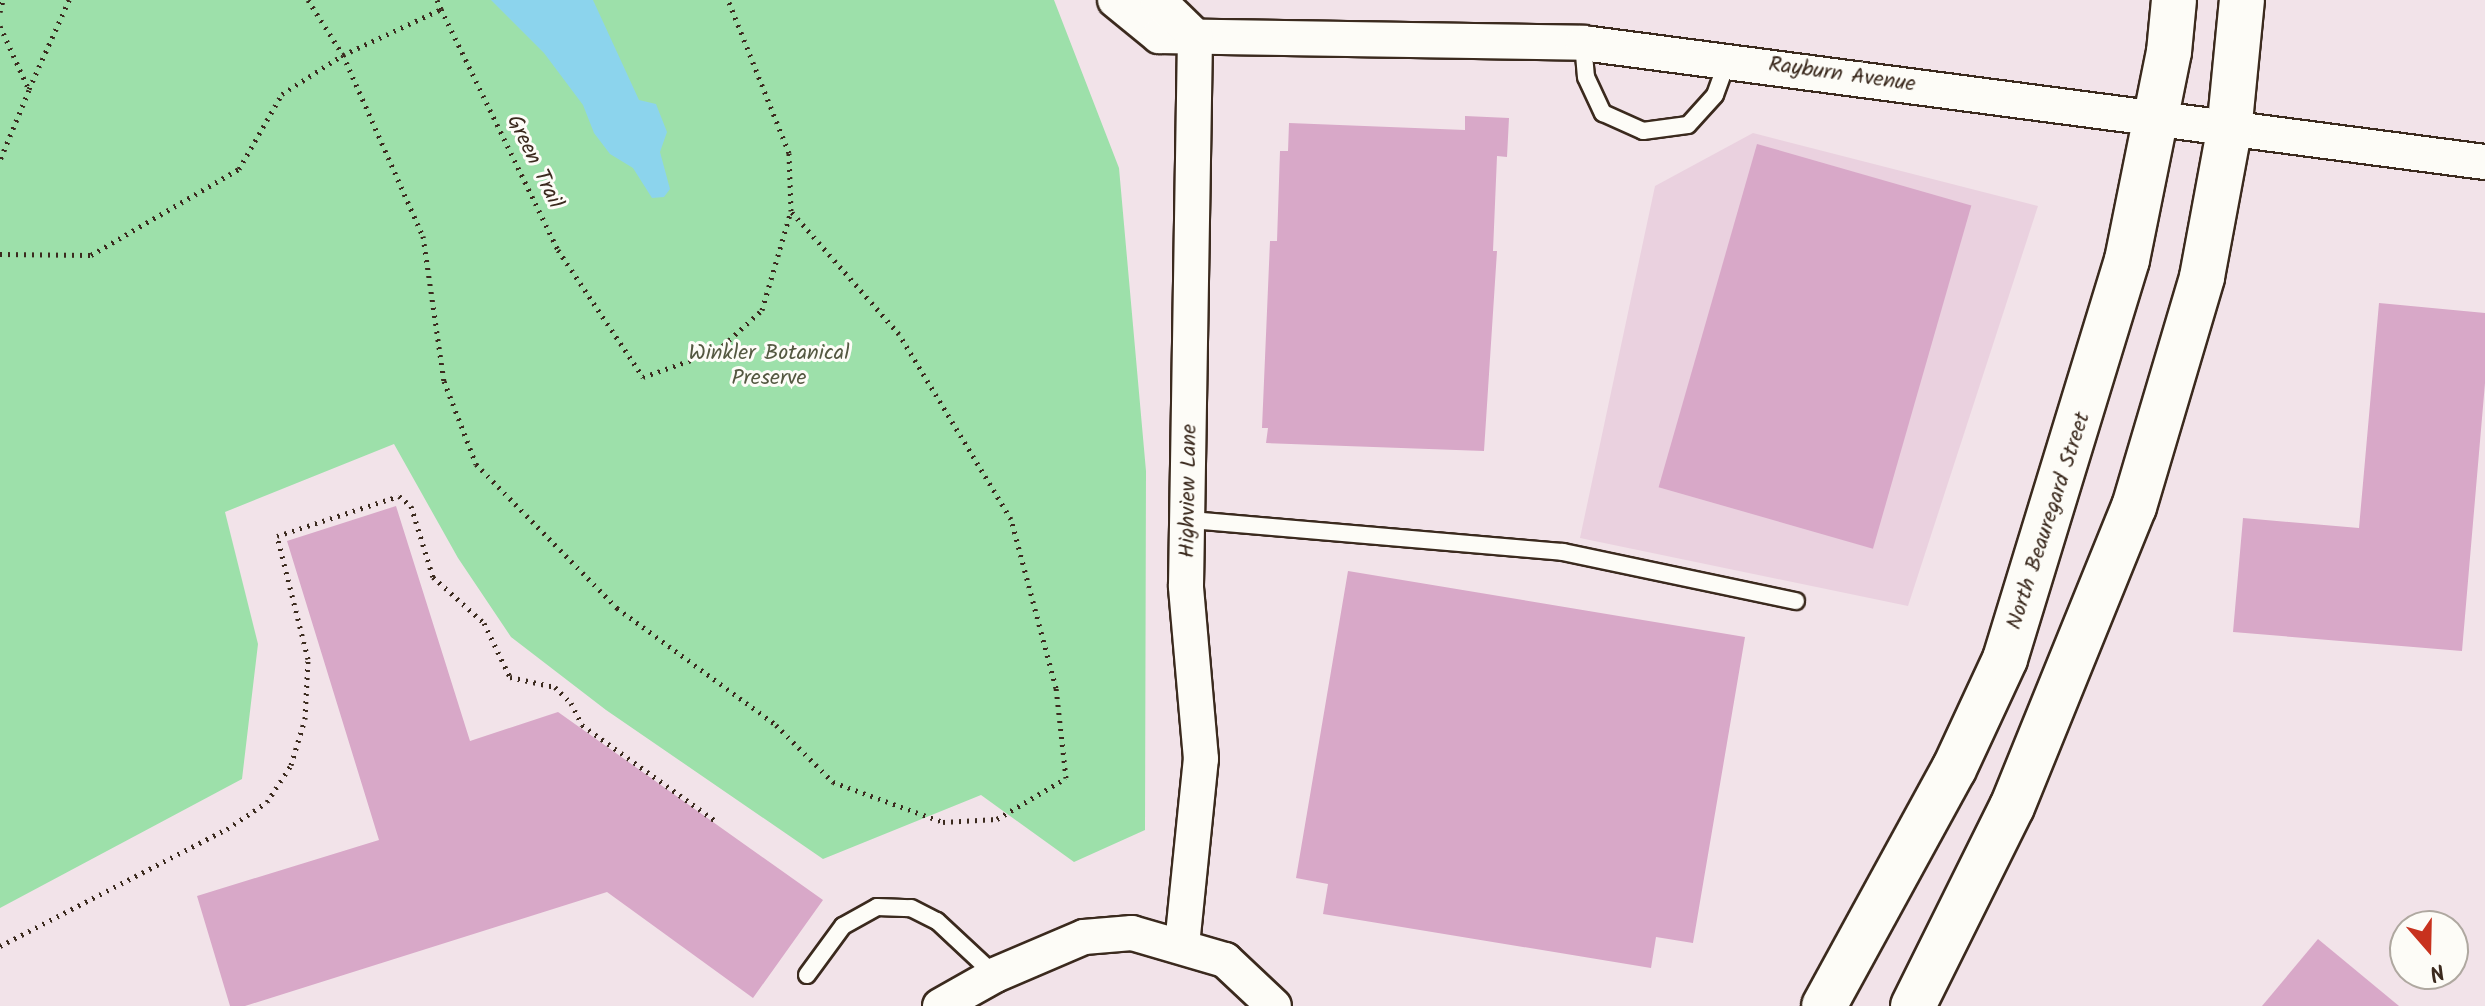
<!DOCTYPE html>
<style>
body{margin:0}
#map{position:relative;width:2485px;height:1006px;overflow:hidden;background:#f2e3e9;font-family:Kalam,sans-serif}
div>[style]{position:absolute}
.built>*{inset:0;background:#ead1df}
.green>*{inset:0;background:#9de0aa}
.water>*{inset:0;background:#8cd4ed}
.building>*{inset:0;background:#d8a8c8;transform-origin:0 0}
.path>*{height:5px;margin-top:-2.5px;transform-origin:0;background:repeating-linear-gradient(90deg,#3b2a1e 0 2px,transparent 0 8px)}
.roads{filter:drop-shadow(2px 0 #3b2a1e) drop-shadow(-2px 0 #3b2a1e) drop-shadow(0 2px #3b2a1e) drop-shadow(0 -2px #3b2a1e)}
.service>*{height:16px;margin:-8px;padding:0 8px;transform-origin:8px;border-radius:8px;background:#fdfcf7}
.minor>*{height:34px;margin:-17px;padding:0 17px;transform-origin:17px;border-radius:17px;background:#fdfcf7}
.secondary>*{height:44px;margin:-22px;padding:0 22px;transform-origin:22px;border-radius:22px;background:#fdfcf7}
span{translate:-50% -50%;white-space:nowrap;text-align:center;line-height:1.15;-webkit-text-stroke:6px #fdfcf7;paint-order:stroke}
.street-label{font-size:22px;color:#3b2a1e}
.park-label{font-size:22px;color:#545841}
.north{position:absolute;left:2389px;top:910px;width:80px;height:80px;box-sizing:border-box;background:#fdfcf7;border:2px solid #afa8a0;border-radius:50%;rotate:160deg;font-size:22px;font-weight:700;line-height:32px;text-align:center;color:#3b2a1e}
.north::after{content:'';display:block;margin:auto;width:28px;height:36px;background:#c8321e;clip-path:polygon(50% 0,100% 100%,50% 72%,0 100%)}
</style>
<div id="map">
<div class="built">
<i style="clip-path:polygon(1753px 133px,2038px 206px,1908px 606px,1580px 538px,1655px 186px)"></i>
</div>
<div class="green">
<i style="clip-path:polygon(0 0,1054px 0,1119px 168px,1146px 471px,1145px 830px,1074px 862px,981px 795px,823px 859px,606px 710px,511px 637px,458px 558px,394px 444px,225px 512px,258px 644px,242px 779px,0 908px)"></i>
</div>
<div class="water">
<i style="clip-path:polygon(491px 0,593px 0,639px 100px,656px 104px,667px 132px,660px 152px,670px 189px,664px 197px,652px 198px,633px 168px,610px 154px,594px 133px,583px 105px,544px 53px)"></i>
</div>
<div class="building">
<i style="clip-path:polygon(1465px 116px,1509px 118px,1507px 157px,1497px 156px,1493px 251px,1497px 251px,1484px 451px,1266px 443px,1268px 428px,1262px 428px,1270px 241px,1277px 241px,1280px 151px,1288px 151px,1289px 123px,1465px 130px)"></i>
<i style="left:1757px;top:144px;width:223px;height:357px;rotate:16deg"></i>
<i style="clip-path:polygon(2379px 303px,2485px 313px,2485px 383px,2462px 651px,2233px 632px,2243px 518px,2359px 528px)"></i>
<i style="clip-path:polygon(396px 506px,470px 741px,558px 712px,823px 900px,753px 998px,607px 892px,245px 1006px,230px 1006px,197px 896px,379px 840px,287px 541px)"></i>
<i style="clip-path:polygon(1348px 571px,1745px 637px,1693px 943px,1656px 937px,1651px 968px,1323px 914px,1328px 884px,1296px 878px)"></i>
<i style="clip-path:polygon(2318px 939px,2399px 1006px,2262px 1006px)"></i>
</div>
<div class="path">
<i style="left:308px;top:0;width:65px;rotate:57.5deg"></i>
<i style="left:343px;top:55px;width:198px;rotate:66.2deg"></i>
<i style="left:423px;top:236px;width:147px;rotate:81.8deg"></i>
<i style="left:444px;top:381px;width:89px;rotate:68.9deg"></i>
<i style="left:476px;top:464px;width:202px;rotate:45.6deg"></i>
<i style="left:617px;top:608px;width:197px;rotate:36.3deg"></i>
<i style="left:776px;top:725px;width:81px;rotate:45deg"></i>
<i style="left:833px;top:782px;width:117px;rotate:20deg"></i>
<i style="left:943px;top:822px;width:54px;rotate:-3.2deg"></i>
<i style="left:997px;top:819px;width:80px;rotate:-30.7deg"></i>
<i style="left:1066px;top:778px;width:91px;rotate:-96.3deg"></i>
<i style="left:1056px;top:688px;width:175px;rotate:-104.9deg"></i>
<i style="left:1011px;top:519px;width:216px;rotate:-121.2deg"></i>
<i style="left:899px;top:334px;width:164px;rotate:-131.3deg"></i>
<i style="left:437px;top:0;width:10px;rotate:66deg"></i>
<i style="left:0;top:12px;width:12px;rotate:-76deg"></i>
<i style="left:0;top:26px;width:70px;rotate:65.6deg"></i>
<i style="left:29px;top:90px;width:76px;rotate:112.5deg"></i>
<i style="left:29px;top:89px;width:98px;rotate:-65.8deg"></i>
<i style="left:0;top:254px;width:91px;rotate:0.6deg"></i>
<i style="left:91px;top:255px;width:171px;rotate:-30.2deg"></i>
<i style="left:239px;top:169px;width:86px;rotate:-60.2deg"></i>
<i style="left:282px;top:94px;width:72px;rotate:-32.6deg"></i>
<i style="left:343px;top:55px;width:108px;rotate:-25.1deg"></i>
<i style="left:441px;top:9px;width:268px;rotate:64.1deg"></i>
<i style="left:558px;top:250px;width:153px;rotate:56.2deg"></i>
<i style="left:643px;top:377px;width:78px;rotate:-19.4deg"></i>
<i style="left:717px;top:351px;width:61px;rotate:-42.3deg"></i>
<i style="left:762px;top:310px;width:103px;rotate:-73.7deg"></i>
<i style="left:791px;top:211px;width:58px;rotate:-92deg"></i>
<i style="left:789px;top:153px;width:165px;rotate:-111.7deg"></i>
<i style="left:0;top:946px;width:255px;rotate:-27.3deg"></i>
<i style="left:227px;top:829px;width:48px;rotate:-34deg"></i>
<i style="left:267px;top:802px;width:44px;rotate:-57deg"></i>
<i style="left:291px;top:765px;width:48px;rotate:-73.1deg"></i>
<i style="left:305px;top:719px;width:60px;rotate:-87.1deg"></i>
<i style="left:308px;top:659px;width:127px;rotate:-104.1deg"></i>
<i style="left:277px;top:536px;width:128px;rotate:-18.2deg"></i>
<i style="left:399px;top:496px;width:16px;rotate:40deg"></i>
<i style="left:411px;top:506px;width:74px;rotate:72.8deg"></i>
<i style="left:433px;top:577px;width:69px;rotate:42deg"></i>
<i style="left:484px;top:623px;width:60px;rotate:64.3deg"></i>
<i style="left:510px;top:677px;width:46px;rotate:12.5deg"></i>
<i style="left:555px;top:687px;width:23px;rotate:45deg"></i>
<i style="left:571px;top:703px;width:25px;rotate:63deg"></i>
<i style="left:582px;top:725px;width:163px;rotate:35.7deg"></i>
</div>
<div class="roads">
<div class="service">
<i style="left:1583px;top:43px;width:34px;rotate:85deg"></i>
<i style="left:1586px;top:77px;width:40px;rotate:65deg"></i>
<i style="left:1603px;top:113px;width:44px;rotate:24.2deg"></i>
<i style="left:1643px;top:131px;width:45px;rotate:-7.6deg"></i>
<i style="left:1688px;top:125px;width:40px;rotate:-48deg"></i>
<i style="left:1715px;top:95px;width:38px;rotate:-70deg"></i>
<i style="left:1190px;top:520px;width:374px;rotate:4.9deg"></i>
<i style="left:1563px;top:552px;width:238px;rotate:11.9deg"></i>
<i style="left:807px;top:975px;width:61px;rotate:-53.7deg"></i>
<i style="left:843px;top:926px;width:39px;rotate:-29deg"></i>
<i style="left:877px;top:907px;width:34px;rotate:2deg"></i>
<i style="left:911px;top:908px;width:29px;rotate:27deg"></i>
<i style="left:937px;top:921px;width:79px;rotate:43deg"></i>
</div>
<div class="minor">
<i style="left:1115px;top:0;width:57px;rotate:39.3deg"></i>
<i style="left:1159px;top:36px;width:424px;rotate:0.9deg"></i>
<i style="left:1583px;top:43px;width:910px;rotate:7.52deg"></i>
<i style="left:1158px;top:0;width:52px;rotate:44.2deg"></i>
<i style="left:1182px;top:945px;width:187px;rotate:-84.2deg"></i>
<i style="left:1201px;top:759px;width:174px;rotate:-95deg"></i>
<i style="left:1186px;top:586px;width:550px;rotate:-89.06deg"></i>
<i style="left:940px;top:1006px;width:63px;rotate:-29.4deg"></i>
<i style="left:995px;top:975px;width:97px;rotate:-23.1deg"></i>
<i style="left:1084px;top:937px;width:48px;rotate:-4.8deg"></i>
<i style="left:1132px;top:933px;width:97px;rotate:16.2deg"></i>
<i style="left:1225px;top:960px;width:67px;rotate:43.2deg"></i>
</div>
<div class="secondary">
<i style="left:1824px;top:1006px;width:270px;rotate:-61.3deg"></i>
<i style="left:1954px;top:769px;width:121px;rotate:-65.1deg"></i>
<i style="left:2005px;top:659px;width:417px;rotate:-73deg"></i>
<i style="left:2127px;top:260px;width:212px;rotate:-78.6deg"></i>
<i style="left:2169px;top:52px;width:52px;rotate:-84.5deg"></i>
<i style="left:1913px;top:1006px;width:222px;rotate:-63.6deg"></i>
<i style="left:2012px;top:807px;width:324px;rotate:-67.9deg"></i>
<i style="left:2134px;top:507px;width:240px;rotate:-73.5deg"></i>
<i style="left:2202px;top:277px;width:147px;rotate:-79.5deg"></i>
<i style="left:2229px;top:132px;width:133px;rotate:-84.4deg"></i>
</div>
</div>
<div class="street-label">
<span style="left:1842px;top:75px;rotate:8deg">Rayburn Avenue</span>
<span style="left:534px;top:162px;rotate:64deg">Green Trail</span>
<span style="left:1189px;top:491px;rotate:-89deg">Highview Lane</span>
<span style="left:2049px;top:521px;rotate:-72deg">North Beauregard Street</span>
</div>
<div class="park-label">
<span style="left:769px;top:366px">Winkler Botanical<br>Preserve</span>
</div>
<div class="north">N</div>
</div>
